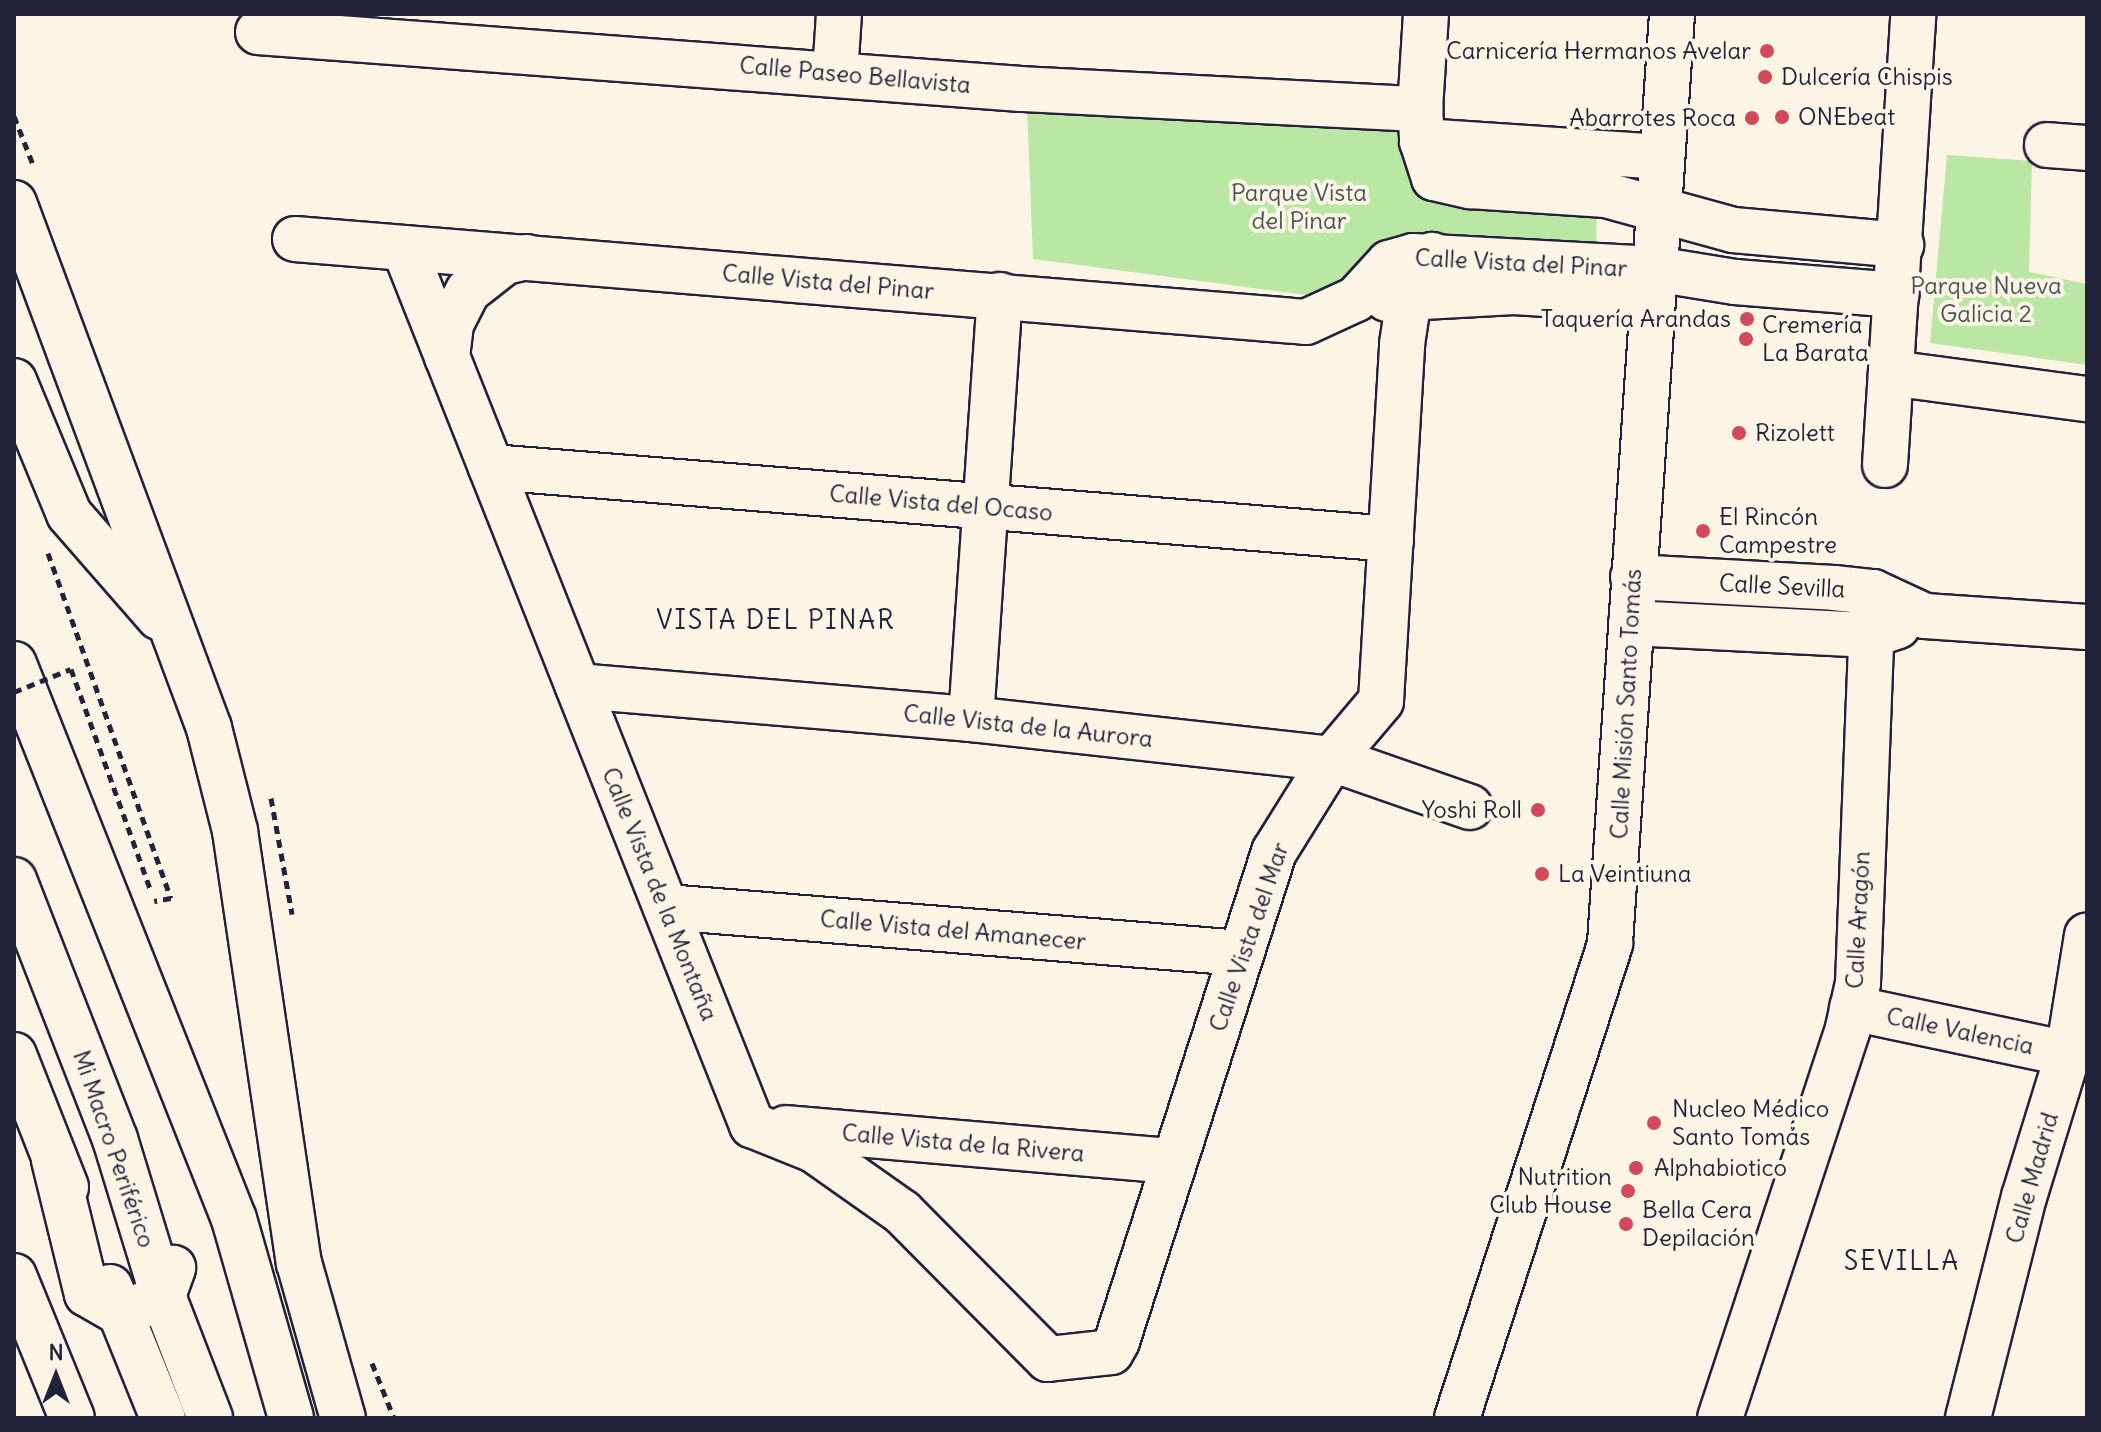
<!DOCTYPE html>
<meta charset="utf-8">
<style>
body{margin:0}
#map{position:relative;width:2101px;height:1432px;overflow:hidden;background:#fcf5e5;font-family:Delius,sans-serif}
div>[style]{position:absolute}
.green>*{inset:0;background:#bae7a4}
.path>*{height:5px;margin-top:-2.5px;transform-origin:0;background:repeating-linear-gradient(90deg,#22223b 0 8px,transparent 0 14px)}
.roads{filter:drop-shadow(2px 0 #22223b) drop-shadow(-2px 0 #22223b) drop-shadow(0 2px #22223b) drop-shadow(0 -2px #22223b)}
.minor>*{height:44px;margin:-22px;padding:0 22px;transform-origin:22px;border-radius:22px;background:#fcf5e5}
.highway>*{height:44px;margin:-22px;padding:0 22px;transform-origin:22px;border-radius:22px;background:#fcf5e5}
.path-bridge>*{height:5px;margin-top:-2.5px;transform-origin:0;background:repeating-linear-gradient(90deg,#22223b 0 8px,transparent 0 14px)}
.dots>*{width:22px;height:22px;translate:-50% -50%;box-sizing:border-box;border:4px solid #fcf5e5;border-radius:50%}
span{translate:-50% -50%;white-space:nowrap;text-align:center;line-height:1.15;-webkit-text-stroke:8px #fcf5e5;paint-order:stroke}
.poi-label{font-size:24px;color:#22223b}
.right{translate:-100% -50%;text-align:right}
.left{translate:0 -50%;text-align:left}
.street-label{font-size:24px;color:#22223b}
.park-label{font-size:24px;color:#485355}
.neighbourhood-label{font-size:26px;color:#22223b;letter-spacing:2px}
.frame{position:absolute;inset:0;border:16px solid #22223b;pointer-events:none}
.north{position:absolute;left:16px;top:1336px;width:80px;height:80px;-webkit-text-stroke:6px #fcf5e5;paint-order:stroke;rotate:0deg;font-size:22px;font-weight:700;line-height:32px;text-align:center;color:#22223b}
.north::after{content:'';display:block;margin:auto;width:28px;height:36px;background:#22223b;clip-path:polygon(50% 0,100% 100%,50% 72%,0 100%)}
</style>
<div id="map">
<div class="green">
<i style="clip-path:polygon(1027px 107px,1413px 126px,1597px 207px,1596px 259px,1514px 252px,1419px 233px,1373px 254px,1348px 285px,1322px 297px,1033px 259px)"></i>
<i style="clip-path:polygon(1947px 155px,2032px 161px,2029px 272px,2087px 284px,2087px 365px,1930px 343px)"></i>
</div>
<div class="path">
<i style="left:14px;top:116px;width:55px;rotate:68.6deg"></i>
<i style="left:48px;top:553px;width:366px;rotate:70.4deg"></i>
<i style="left:171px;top:898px;width:17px;rotate:170deg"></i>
<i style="left:71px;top:669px;width:233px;rotate:70.2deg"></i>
<i style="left:271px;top:798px;width:118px;rotate:79.7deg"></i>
<i style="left:372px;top:1363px;width:59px;rotate:68.2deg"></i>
</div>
<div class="roads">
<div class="minor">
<i style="left:1426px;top:14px;width:95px;rotate:93.6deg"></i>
<i style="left:1420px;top:109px;width:32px;rotate:86deg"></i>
<i style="left:1422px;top:141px;width:39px;rotate:72deg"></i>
<i style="left:1434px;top:178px;width:37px;rotate:13deg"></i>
<i style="left:1470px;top:186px;width:136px;rotate:3.8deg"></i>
<i style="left:1606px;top:195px;width:132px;rotate:15.4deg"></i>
<i style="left:1733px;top:230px;width:169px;rotate:5.1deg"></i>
<i style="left:258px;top:32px;width:765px;rotate:4.27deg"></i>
<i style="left:1021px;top:89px;width:400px;rotate:2.9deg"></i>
<i style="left:835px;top:74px;width:60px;rotate:-86.2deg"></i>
<i style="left:1422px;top:141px;width:240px;rotate:3.8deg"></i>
<i style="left:2047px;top:145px;width:40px;rotate:4.3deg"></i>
<i style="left:14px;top:203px;width:560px;rotate:69.62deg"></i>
<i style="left:209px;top:728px;width:106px;rotate:75.8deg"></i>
<i style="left:235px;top:831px;width:437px;rotate:81.6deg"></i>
<i style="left:299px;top:1263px;width:161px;rotate:74.2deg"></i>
<i style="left:295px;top:239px;width:1014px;rotate:4.69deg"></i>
<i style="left:1306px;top:322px;width:55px;rotate:-24.7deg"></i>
<i style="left:1356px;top:299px;width:49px;rotate:-47.5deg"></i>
<i style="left:1389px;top:263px;width:25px;rotate:-16deg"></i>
<i style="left:1413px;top:256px;width:242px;rotate:3.1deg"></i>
<i style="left:1655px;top:269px;width:81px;rotate:9.2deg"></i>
<i style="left:1735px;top:282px;width:162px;rotate:4.6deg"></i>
<i style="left:404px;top:248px;width:944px;rotate:68.36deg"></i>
<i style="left:752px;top:1125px;width:67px;rotate:22deg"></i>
<i style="left:814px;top:1150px;width:108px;rotate:35.2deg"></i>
<i style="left:902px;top:1212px;width:207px;rotate:45.2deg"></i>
<i style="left:1048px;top:1359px;width:63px;rotate:-6.3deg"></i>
<i style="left:1111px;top:1352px;width:13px;rotate:-61deg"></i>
<i style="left:1117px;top:1341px;width:514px;rotate:-72.2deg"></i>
<i style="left:1274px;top:852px;width:110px;rotate:-58.1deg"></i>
<i style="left:1332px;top:759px;width:76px;rotate:-49.8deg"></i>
<i style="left:1381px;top:701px;width:358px;rotate:-86.6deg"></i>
<i style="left:1402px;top:344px;width:47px;rotate:-81.3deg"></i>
<i style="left:1409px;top:298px;width:49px;rotate:-61.9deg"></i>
<i style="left:1387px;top:299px;width:127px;rotate:-3.2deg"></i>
<i style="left:1514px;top:292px;width:138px;rotate:3.7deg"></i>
<i style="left:447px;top:357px;width:33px;rotate:-83deg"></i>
<i style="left:451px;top:324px;width:37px;rotate:-63deg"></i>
<i style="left:468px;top:291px;width:47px;rotate:-38.1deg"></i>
<i style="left:505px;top:262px;width:22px;rotate:-13deg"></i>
<i style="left:1891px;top:373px;width:198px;rotate:7.6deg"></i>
<i style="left:14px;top:381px;width:144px;rotate:67.5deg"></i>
<i style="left:69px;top:514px;width:137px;rotate:48.9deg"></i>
<i style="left:1885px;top:465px;width:452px;rotate:-86.4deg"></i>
<i style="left:491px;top:467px;width:903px;rotate:4.57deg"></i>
<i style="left:1633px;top:577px;width:201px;rotate:3.1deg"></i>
<i style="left:1834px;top:588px;width:39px;rotate:6deg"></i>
<i style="left:1873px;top:592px;width:57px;rotate:24.8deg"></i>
<i style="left:1925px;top:616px;width:162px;rotate:3.9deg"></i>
<i style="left:1631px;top:623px;width:240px;rotate:2.9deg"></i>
<i style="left:1871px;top:635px;width:28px;rotate:-18deg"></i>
<i style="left:578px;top:686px;width:394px;rotate:4.8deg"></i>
<i style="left:971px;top:719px;width:363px;rotate:6.3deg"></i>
<i style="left:1332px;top:759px;width:146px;rotate:19.2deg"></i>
<i style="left:971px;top:719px;width:425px;rotate:-86.1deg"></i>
<i style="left:14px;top:880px;width:278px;rotate:68.7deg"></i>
<i style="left:115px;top:1139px;width:164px;rotate:73deg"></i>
<i style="left:163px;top:1296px;width:131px;rotate:68.9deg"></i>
<i style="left:666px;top:907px;width:577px;rotate:4.57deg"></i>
<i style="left:1852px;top:1008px;width:221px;rotate:12deg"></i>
<i style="left:14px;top:1055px;width:142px;rotate:68.5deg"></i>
<i style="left:786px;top:1128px;width:389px;rotate:4.9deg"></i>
<i style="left:54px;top:1160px;width:138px;rotate:76.2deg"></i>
<i style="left:87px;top:1294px;width:40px;rotate:29.7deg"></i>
<i style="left:122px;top:1314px;width:45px;rotate:-23.7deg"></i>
<i style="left:163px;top:1296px;width:30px;rotate:-70deg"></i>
<i style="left:110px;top:1287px;width:141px;rotate:68deg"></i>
<i style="left:1457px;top:1418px;width:499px;rotate:-72.1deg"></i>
<i style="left:1610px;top:943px;width:931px;rotate:-86.18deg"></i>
<i style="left:1720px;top:1418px;width:410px;rotate:-71.8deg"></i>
<i style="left:1848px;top:1028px;width:46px;rotate:-77.5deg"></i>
<i style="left:1858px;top:983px;width:391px;rotate:-87.8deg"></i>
<i style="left:1968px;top:1418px;width:228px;rotate:-75.8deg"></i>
<i style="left:2024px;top:1197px;width:150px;rotate:-72.9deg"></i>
<i style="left:2068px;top:1054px;width:120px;rotate:-80.9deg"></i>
</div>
<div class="highway">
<i style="left:14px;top:664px;width:597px;rotate:68.38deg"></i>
<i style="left:234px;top:1219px;width:207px;rotate:74deg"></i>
<i style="left:14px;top:1276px;width:153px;rotate:67.8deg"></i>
</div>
</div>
<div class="path-bridge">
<i style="left:14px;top:692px;width:61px;rotate:-22deg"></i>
</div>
<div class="dots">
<i style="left:1767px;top:51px;background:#d1495b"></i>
<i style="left:1765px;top:77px;background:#d1495b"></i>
<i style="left:1782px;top:117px;background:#d1495b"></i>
<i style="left:1752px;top:118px;background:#d1495b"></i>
<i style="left:1747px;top:319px;background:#d1495b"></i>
<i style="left:1746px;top:339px;background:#d1495b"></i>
<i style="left:1739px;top:433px;background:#d1495b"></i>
<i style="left:1703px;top:531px;background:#d1495b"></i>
<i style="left:1538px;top:810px;background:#d1495b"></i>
<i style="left:1542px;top:874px;background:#d1495b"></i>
<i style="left:1654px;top:1123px;background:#d1495b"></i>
<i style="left:1636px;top:1168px;background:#d1495b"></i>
<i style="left:1628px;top:1191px;background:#d1495b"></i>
<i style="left:1626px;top:1224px;background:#d1495b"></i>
</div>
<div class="poi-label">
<span class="right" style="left:1751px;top:51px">Carnicería Hermanos Avelar</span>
<span class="left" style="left:1781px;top:77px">Dulcería Chispis</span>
<span class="left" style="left:1798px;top:117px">ONEbeat</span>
<span class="right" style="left:1736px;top:118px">Abarrotes Roca</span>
<span class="right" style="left:1731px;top:319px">Taquería Arandas</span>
<span class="left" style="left:1762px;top:339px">Cremería<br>La Barata</span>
<span class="left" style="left:1755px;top:433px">Rizolett</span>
<span class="left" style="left:1719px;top:531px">El Rincón<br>Campestre</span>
<span class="right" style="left:1522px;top:810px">Yoshi Roll</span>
<span class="left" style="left:1558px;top:874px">La Veintiuna</span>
<span class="left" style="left:1672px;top:1123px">Nucleo Médico<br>Santo Tomás</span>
<span class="left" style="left:1654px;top:1168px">Alphabiotico</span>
<span class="right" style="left:1612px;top:1191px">Nutrition<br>Club House</span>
<span class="left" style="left:1642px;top:1224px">Bella Cera<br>Depilación</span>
</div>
<div class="street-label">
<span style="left:855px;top:75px;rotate:5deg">Calle Paseo Bellavista</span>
<span style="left:1521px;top:263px;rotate:3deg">Calle Vista del Pinar</span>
<span style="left:828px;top:282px;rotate:5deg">Calle Vista del Pinar</span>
<span style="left:941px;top:503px;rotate:5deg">Calle Vista del Ocaso</span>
<span style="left:1782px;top:586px;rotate:3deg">Calle Sevilla</span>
<span style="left:1626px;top:704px;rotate:-87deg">Calle Misión Santo Tomás</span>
<span style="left:1028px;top:726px;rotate:6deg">Calle Vista de la Aurora</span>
<span style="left:660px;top:894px;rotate:68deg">Calle Vista de la Montaña</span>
<span style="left:1858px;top:920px;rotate:-87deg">Calle Aragón</span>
<span style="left:953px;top:930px;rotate:5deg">Calle Vista del Amanecer</span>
<span style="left:1249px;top:937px;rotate:-71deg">Calle Vista del Mar</span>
<span style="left:1960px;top:1031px;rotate:12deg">Calle Valencia</span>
<span style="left:963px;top:1143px;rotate:5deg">Calle Vista de la Rivera</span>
<span style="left:114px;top:1149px;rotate:71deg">Mi Macro Periférico</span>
<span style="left:2032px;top:1178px;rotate:-74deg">Calle Madrid</span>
</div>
<div class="park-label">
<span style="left:1299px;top:207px">Parque Vista<br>del Pinar</span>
<span style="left:1986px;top:300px">Parque Nueva<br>Galicia 2</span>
</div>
<div class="neighbourhood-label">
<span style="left:776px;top:620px">VISTA DEL PINAR</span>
<span style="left:1902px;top:1261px">SEVILLA</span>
</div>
<div class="frame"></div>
<div class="north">N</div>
</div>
